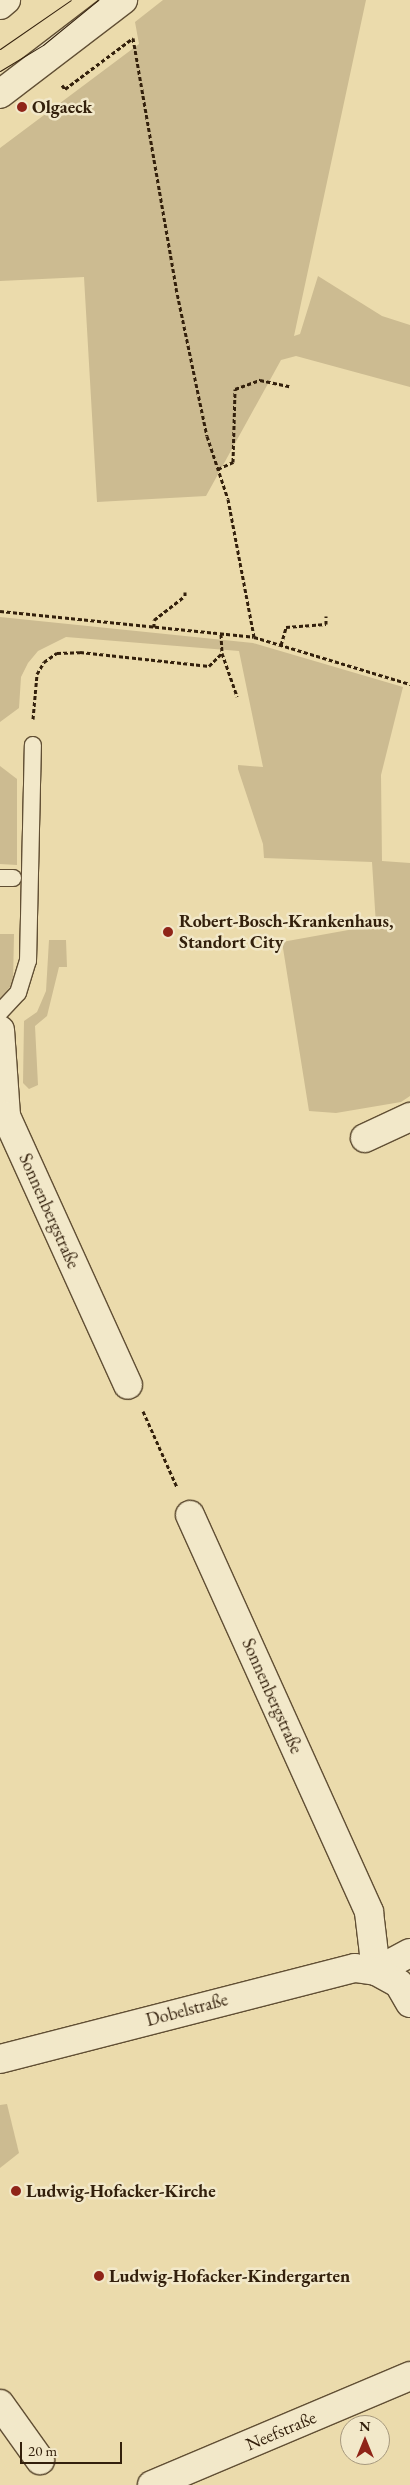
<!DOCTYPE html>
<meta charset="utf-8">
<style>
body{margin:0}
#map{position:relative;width:410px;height:2485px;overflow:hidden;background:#ebdbac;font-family:"EB Garamond",serif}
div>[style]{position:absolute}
.green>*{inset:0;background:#ccbb91}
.path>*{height:3px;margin-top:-1.5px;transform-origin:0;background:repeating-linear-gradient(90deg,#33200c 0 4px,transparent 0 6.5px)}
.roads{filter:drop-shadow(1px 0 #614f34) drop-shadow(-1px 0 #614f34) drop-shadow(0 1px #614f34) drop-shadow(0 -1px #614f34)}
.service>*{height:16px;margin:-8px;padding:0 8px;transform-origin:8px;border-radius:8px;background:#f2e8c9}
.minor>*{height:28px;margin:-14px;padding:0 14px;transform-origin:14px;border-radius:14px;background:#f2e8c9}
.tertiary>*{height:28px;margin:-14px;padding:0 14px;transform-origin:14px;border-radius:14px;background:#f2e8c9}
.tram>*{height:1px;margin:-0.5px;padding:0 0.5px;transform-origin:0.5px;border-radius:0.5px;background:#33200c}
.dots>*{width:14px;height:14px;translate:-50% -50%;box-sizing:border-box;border:2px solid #f2e8c9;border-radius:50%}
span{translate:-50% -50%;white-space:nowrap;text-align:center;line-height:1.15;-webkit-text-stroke:5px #f2e8c9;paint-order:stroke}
.poi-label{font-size:18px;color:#33200c;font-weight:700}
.left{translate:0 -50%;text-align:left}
.street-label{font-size:18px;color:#33200c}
.north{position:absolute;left:340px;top:2415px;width:50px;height:50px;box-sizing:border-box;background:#f2e8c9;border:1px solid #a6987d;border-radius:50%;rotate:0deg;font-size:14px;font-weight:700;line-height:20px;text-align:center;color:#33200c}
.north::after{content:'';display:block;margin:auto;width:18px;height:22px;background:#8f2418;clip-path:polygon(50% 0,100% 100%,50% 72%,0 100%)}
.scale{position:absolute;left:20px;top:2442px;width:102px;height:22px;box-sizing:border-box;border:2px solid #33200c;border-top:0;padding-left:6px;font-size:15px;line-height:18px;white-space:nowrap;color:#33200c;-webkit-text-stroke:4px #f2e8c9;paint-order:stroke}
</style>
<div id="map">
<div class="green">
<i style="clip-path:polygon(163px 0,366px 0,294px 336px,300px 334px,318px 276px,382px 316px,410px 325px,410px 387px,296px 356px,281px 360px,206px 496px,97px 502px,84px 277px,0 281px,0 148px,139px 44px,135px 22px)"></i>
<i style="clip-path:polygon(0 617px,253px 643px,403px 687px,381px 775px,382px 861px,410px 863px,410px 1096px,401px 1102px,336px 1113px,309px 1111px,282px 942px,376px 925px,372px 862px,264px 858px,263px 844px,238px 769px,238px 765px,263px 767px,239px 651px,66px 637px,38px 651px,28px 663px,21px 677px,19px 708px,0 722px)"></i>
<i style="clip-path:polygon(0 766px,17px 779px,17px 865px,0 864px)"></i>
<i style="clip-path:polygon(0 934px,14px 934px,13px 983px,0 999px)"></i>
<i style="clip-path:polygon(49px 940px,66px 940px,67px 967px,59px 967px,47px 1016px,35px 1026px,38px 1085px,29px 1089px,23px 1083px,24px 1021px,37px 1012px,46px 991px)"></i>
<i style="clip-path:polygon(7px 2104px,19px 2153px,0 2168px,0 2105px)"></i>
</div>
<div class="path">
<i style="left:62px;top:85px;width:5px;rotate:53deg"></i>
<i style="left:65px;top:89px;width:85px;rotate:-36.9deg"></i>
<i style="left:133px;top:38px;width:254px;rotate:80.2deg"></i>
<i style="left:176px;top:288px;width:151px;rotate:78.2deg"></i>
<i style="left:207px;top:436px;width:66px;rotate:71.6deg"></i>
<i style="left:228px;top:499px;width:140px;rotate:79.3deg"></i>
<i style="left:218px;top:469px;width:17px;rotate:-25deg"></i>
<i style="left:233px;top:462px;width:73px;rotate:-88.4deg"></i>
<i style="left:235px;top:389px;width:27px;rotate:-20deg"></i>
<i style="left:260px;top:380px;width:30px;rotate:12deg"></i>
<i style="left:0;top:611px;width:255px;rotate:5.8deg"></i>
<i style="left:254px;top:637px;width:163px;rotate:16.8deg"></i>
<i style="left:154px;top:627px;width:7px;rotate:-90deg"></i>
<i style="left:154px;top:620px;width:39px;rotate:-38deg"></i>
<i style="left:185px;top:596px;width:4px;rotate:-90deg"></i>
<i style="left:221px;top:634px;width:19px;rotate:87deg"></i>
<i style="left:222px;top:653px;width:46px;rotate:70.8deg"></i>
<i style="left:281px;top:645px;width:19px;rotate:-74deg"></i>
<i style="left:286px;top:627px;width:40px;rotate:-4.3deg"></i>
<i style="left:326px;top:624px;width:8px;rotate:-90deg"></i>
<i style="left:33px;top:719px;width:45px;rotate:-84.9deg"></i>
<i style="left:37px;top:674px;width:14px;rotate:-60deg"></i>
<i style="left:44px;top:662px;width:16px;rotate:-35deg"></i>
<i style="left:57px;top:653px;width:23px;rotate:-2deg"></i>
<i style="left:80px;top:652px;width:130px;rotate:6.2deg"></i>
<i style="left:209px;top:666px;width:18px;rotate:-45deg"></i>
<i style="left:143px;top:1411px;width:83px;rotate:65.9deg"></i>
</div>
<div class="roads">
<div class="service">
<i style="left:0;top:878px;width:13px"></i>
<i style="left:0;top:1012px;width:26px;rotate:-47deg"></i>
<i style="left:18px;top:993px;width:34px;rotate:-73deg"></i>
<i style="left:28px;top:961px;width:216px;rotate:-88.7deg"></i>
</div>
<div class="minor">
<i style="left:0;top:1030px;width:86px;rotate:86deg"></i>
<i style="left:6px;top:1116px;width:295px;rotate:65.6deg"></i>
<i style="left:365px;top:1138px;width:50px;rotate:-25deg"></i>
<i style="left:190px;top:1515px;width:435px;rotate:65.7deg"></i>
<i style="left:369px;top:1912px;width:59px;rotate:83.2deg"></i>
<i style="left:376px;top:1971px;width:38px;rotate:-28deg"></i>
<i style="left:0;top:2404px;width:69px;rotate:54.5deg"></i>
<i style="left:152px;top:2485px;width:280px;rotate:-22.9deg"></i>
</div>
<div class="tertiary">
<i style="left:0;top:5px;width:8px;rotate:-40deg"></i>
<i style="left:0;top:94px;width:155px;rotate:-37.4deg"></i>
<i style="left:0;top:2059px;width:366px;rotate:-14.4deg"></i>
<i style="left:355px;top:1968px;width:21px;rotate:8deg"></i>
<i style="left:376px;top:1971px;width:26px;rotate:29deg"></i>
<i style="left:399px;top:1984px;width:22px;rotate:60deg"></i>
</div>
</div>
<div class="tram">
<i style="left:0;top:49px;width:86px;rotate:-34.6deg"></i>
<i style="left:0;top:71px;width:50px;rotate:-31.2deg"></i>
<i style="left:43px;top:45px;width:71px;rotate:-39.3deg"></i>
</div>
<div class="dots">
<i style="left:22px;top:107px;background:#8f2418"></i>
<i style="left:168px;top:932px;background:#8f2418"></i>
<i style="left:16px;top:2191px;background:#8f2418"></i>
<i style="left:99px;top:2276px;background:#8f2418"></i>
</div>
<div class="poi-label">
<span class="left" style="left:32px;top:107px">Olgaeck</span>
<span class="left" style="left:179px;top:932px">Robert-Bosch-Krankenhaus,<br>Standort City</span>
<span class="left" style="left:26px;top:2191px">Ludwig-Hofacker-Kirche</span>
<span class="left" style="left:109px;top:2276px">Ludwig-Hofacker-Kindergarten</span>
</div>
<div class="street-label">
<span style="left:49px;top:1211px;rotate:66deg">Sonnenbergstraße</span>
<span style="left:272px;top:1696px;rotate:66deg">Sonnenbergstraße</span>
<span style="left:187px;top:2010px;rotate:-15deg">Dobelstraße</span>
<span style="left:281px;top:2431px;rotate:-23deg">Neefstraße</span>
</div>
<div class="north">N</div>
<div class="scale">20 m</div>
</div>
